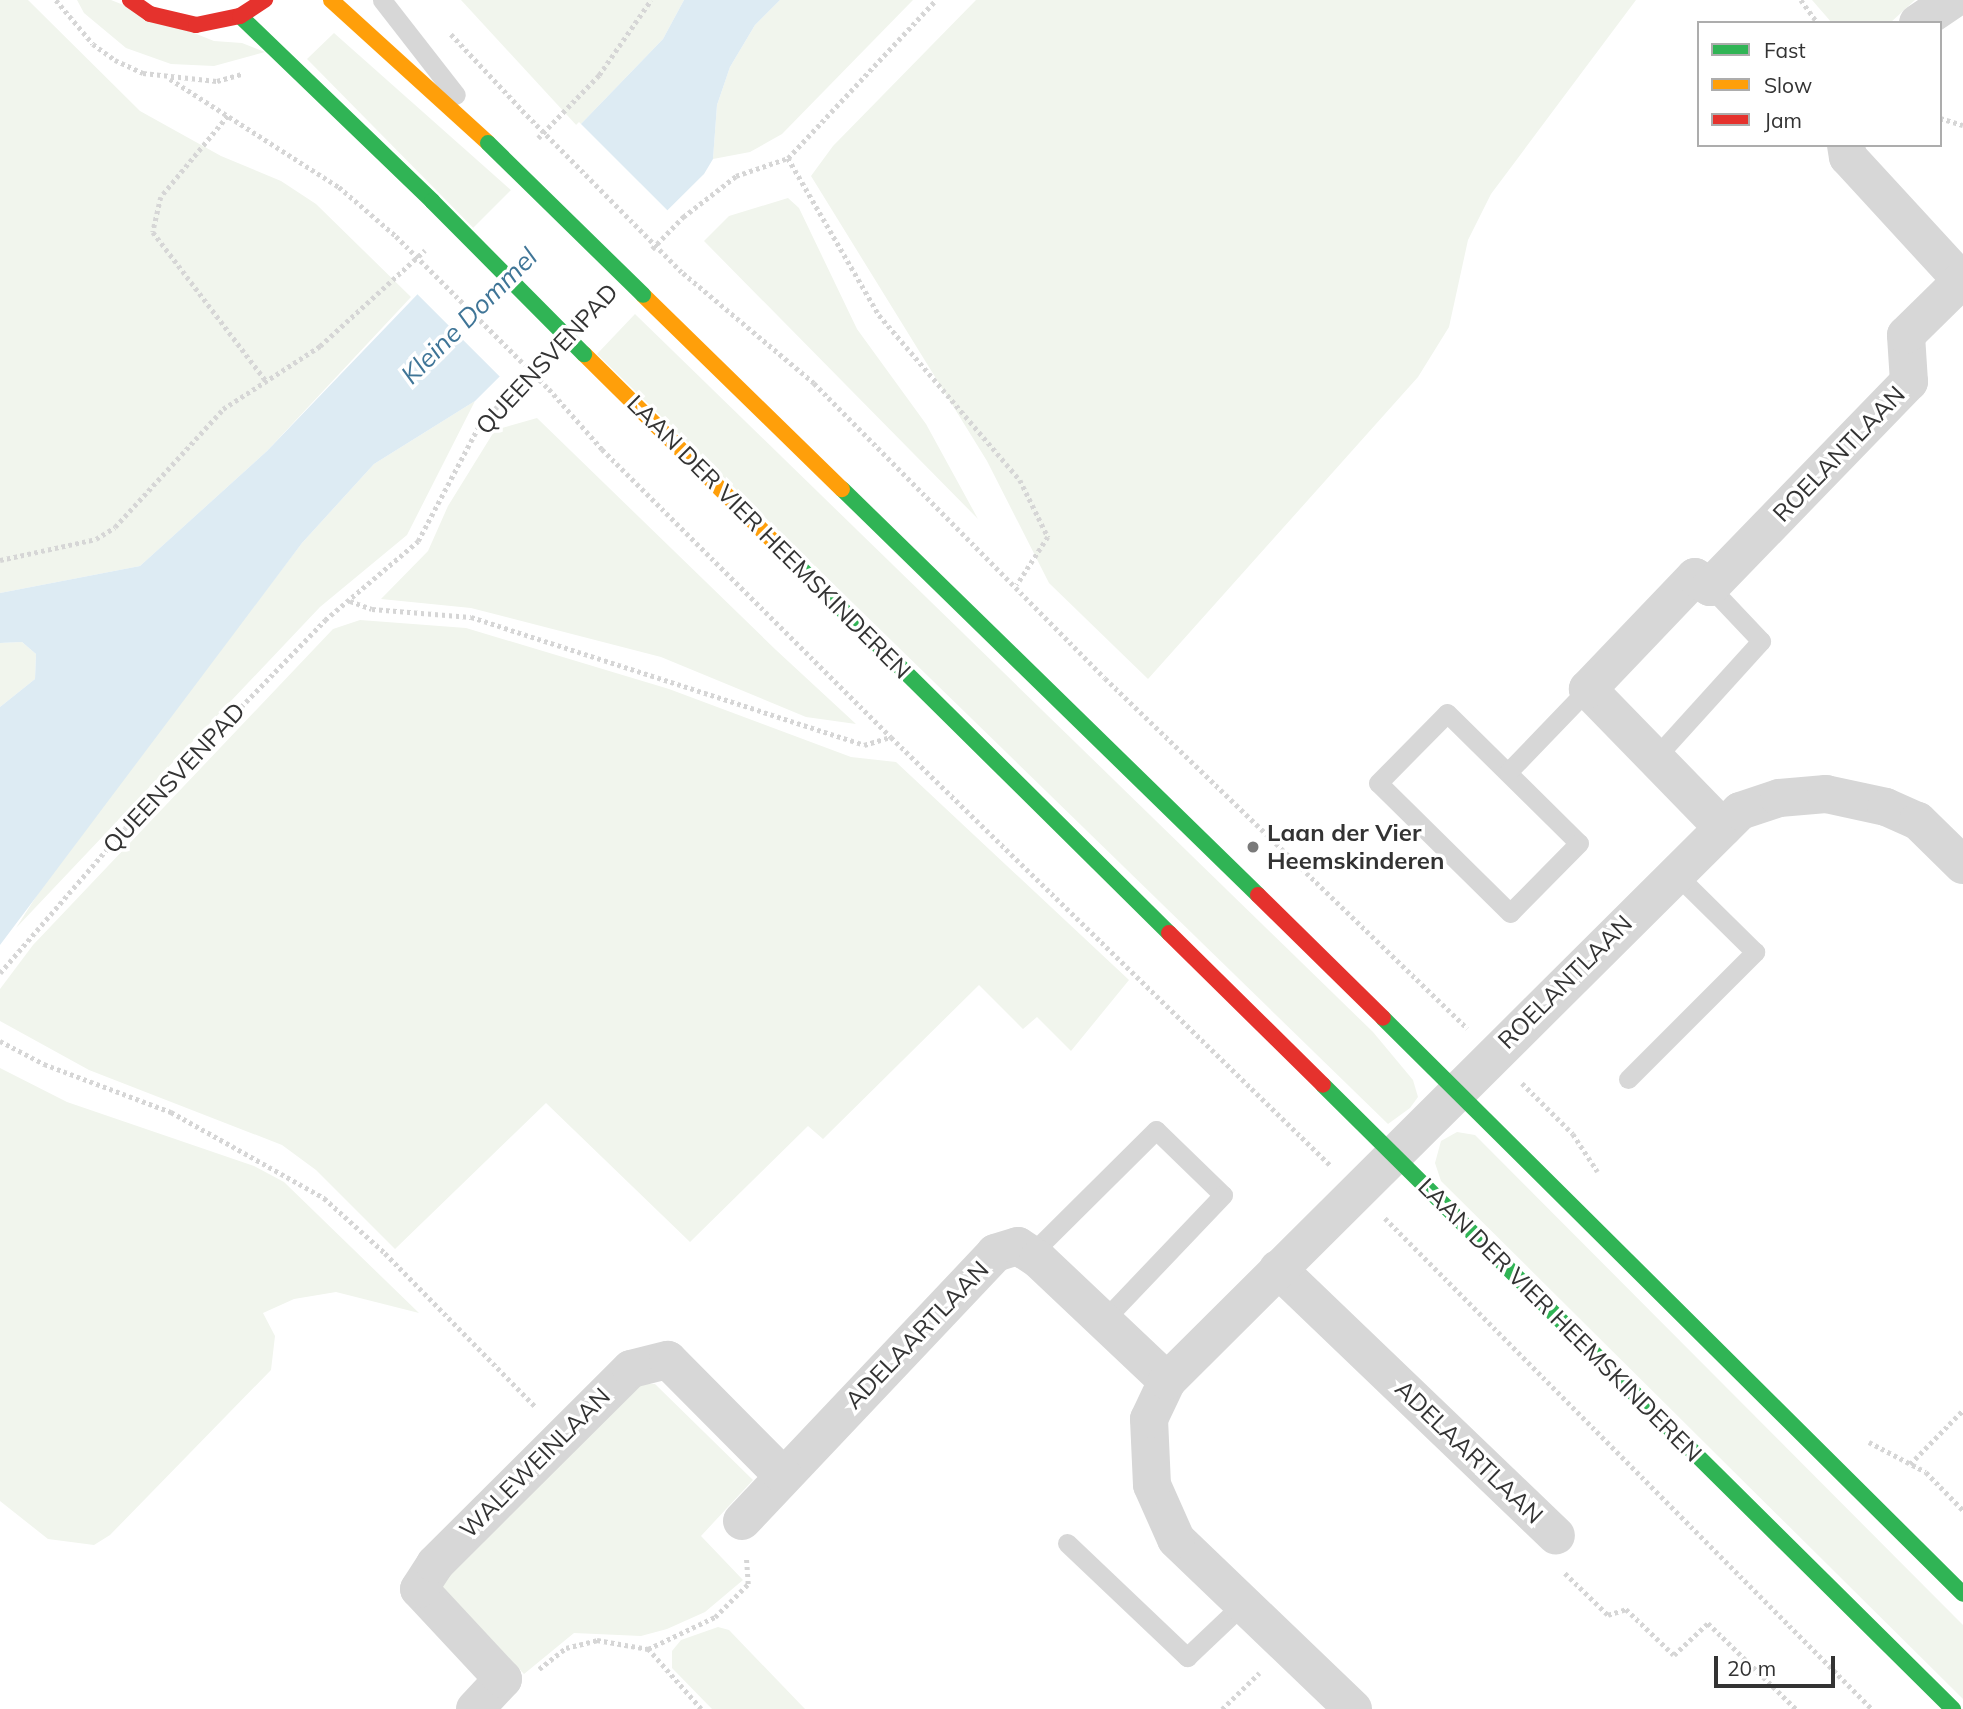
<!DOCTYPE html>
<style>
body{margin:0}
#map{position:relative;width:1963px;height:1709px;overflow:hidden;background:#fff;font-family:Mulish,sans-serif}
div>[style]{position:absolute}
.green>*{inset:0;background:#f1f5ed}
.water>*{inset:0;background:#ddebf3}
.pier>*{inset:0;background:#fff;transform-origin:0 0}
.path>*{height:4.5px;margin-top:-2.25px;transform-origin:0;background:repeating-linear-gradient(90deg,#d6d6d6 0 3.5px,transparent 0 7px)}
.lane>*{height:19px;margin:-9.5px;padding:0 9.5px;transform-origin:9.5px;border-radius:9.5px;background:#d7d7d7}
.street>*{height:38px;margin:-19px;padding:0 19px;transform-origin:19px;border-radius:19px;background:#d7d7d7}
.fast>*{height:16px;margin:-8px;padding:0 8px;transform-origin:8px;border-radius:8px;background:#30b455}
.slow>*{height:16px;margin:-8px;padding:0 8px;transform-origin:8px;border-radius:8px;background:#ff9f0a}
.jam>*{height:16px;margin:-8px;padding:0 8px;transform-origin:8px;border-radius:8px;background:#e5322d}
.path-bridge>*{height:4.5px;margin-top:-2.25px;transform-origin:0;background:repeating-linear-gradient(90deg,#d6d6d6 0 3.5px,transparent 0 7px)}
.fast-bridge>*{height:16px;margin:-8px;padding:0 8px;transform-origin:8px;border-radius:8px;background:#30b455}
.dots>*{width:19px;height:19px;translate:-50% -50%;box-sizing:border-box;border:4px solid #fff;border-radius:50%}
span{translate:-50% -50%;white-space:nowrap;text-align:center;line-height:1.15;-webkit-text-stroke:7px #fff;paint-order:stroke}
.street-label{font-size:24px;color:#333}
.poi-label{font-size:24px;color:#333;font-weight:700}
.left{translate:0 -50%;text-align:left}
.water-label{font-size:26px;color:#3f7597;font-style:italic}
.legend{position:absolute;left:1697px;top:21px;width:245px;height:126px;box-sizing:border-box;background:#fff;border:2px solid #adadad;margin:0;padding:9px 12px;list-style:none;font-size:21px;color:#333}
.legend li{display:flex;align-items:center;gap:14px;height:35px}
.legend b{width:35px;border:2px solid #adadad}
.scale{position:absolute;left:1714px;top:1656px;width:121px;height:32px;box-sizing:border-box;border:4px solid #333;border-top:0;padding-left:9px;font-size:21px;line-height:24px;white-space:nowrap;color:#333;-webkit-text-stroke:5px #fff;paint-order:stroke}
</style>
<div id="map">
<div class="green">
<i style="clip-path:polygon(0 0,28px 0,140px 111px,221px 156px,281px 181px,316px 204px,411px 297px,267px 451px,140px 566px,0 593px)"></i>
<i style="clip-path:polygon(77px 0,111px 0,214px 41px,242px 43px,265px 52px,214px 66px,171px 64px,126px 48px,84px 13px)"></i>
<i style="clip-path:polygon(461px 0,684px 0,663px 39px,578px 127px)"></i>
<i style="clip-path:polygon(780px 0,913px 0,782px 134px,750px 152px,713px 159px,717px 105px,730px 67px,755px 25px)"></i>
<i style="clip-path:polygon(976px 0,1636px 0,1491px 194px,1468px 240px,1449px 327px,1418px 377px,1148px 679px,1049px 583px,987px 461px,811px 176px,833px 146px)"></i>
<i style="clip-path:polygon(1812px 0,1915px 0,1890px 23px,1832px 23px)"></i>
<i style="clip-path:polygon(334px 33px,513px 192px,561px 317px,307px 59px)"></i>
<i style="clip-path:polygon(788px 198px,799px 208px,857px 329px,926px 424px,978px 519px,704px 241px,729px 216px)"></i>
<i style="clip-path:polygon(635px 314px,1373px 1032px,1413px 1080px,1418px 1097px,1410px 1108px,1388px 1124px,597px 354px)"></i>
<i style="clip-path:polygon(475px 401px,407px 535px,320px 607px,16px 928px,55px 867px,302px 543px,374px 464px)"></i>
<i style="clip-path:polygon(537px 418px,776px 650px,856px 724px,806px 717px,661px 657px,471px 608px,381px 599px,428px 551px,448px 506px,495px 430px)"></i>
<i style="clip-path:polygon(360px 620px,466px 628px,669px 689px,851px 757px,896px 762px,1129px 980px,1071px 1051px,1037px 1017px,1023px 1029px,979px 985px,823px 1139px,808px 1126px,690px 1242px,546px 1103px,395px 1249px,316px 1170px,282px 1145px,89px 1070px,0 1021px,0 989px,33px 945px,333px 629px)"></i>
<i style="clip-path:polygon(22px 642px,36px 654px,35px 679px,0 707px,0 643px)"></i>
<i style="clip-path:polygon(0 1068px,67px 1102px,254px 1166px,284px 1182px,419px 1313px,336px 1292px,294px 1299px,263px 1313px,275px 1336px,271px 1370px,110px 1535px,94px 1545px,48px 1539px,0 1501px)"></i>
<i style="clip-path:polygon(1457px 1132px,1475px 1135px,1963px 1625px,1963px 1699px,1441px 1181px,1435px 1163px,1441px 1141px)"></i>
<i style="clip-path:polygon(638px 1383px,655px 1384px,753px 1480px,701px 1536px,743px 1580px,705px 1612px,667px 1629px,641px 1636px,574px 1633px,524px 1674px,442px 1587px,447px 1576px)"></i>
<i style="clip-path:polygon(718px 1627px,729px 1630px,805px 1709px,712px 1709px,672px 1668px,672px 1651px,681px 1640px)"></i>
</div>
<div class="water">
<i style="clip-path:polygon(684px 0,780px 0,755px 25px,730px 67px,717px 105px,713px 159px,704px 174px,475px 401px,374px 464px,302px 543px,0 945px,0 707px,35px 679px,36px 654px,22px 642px,0 643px,0 593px,140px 566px,267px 451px,578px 127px,663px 39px)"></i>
</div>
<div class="pier">
<i style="left:579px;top:122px;width:127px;height:236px;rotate:45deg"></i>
</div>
<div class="path">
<i style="left:56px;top:0;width:57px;rotate:49.9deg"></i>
<i style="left:93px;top:44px;width:27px;rotate:36deg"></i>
<i style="left:115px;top:60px;width:31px;rotate:25deg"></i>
<i style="left:143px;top:73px;width:74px;rotate:6.2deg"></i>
<i style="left:217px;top:81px;width:26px;rotate:-16deg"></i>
<i style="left:1801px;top:0;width:29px;rotate:54deg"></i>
<i style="left:451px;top:34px;width:104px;rotate:46.9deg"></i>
<i style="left:170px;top:79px;width:201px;rotate:32.6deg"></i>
<i style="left:339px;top:187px;width:75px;rotate:40.7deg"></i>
<i style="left:228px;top:116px;width:105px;rotate:129.6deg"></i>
<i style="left:161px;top:197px;width:36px;rotate:103deg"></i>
<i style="left:153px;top:232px;width:187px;rotate:52.8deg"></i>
<i style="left:1940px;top:118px;width:24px;rotate:17deg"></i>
<i style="left:538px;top:138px;width:88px;rotate:-45.9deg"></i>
<i style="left:599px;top:75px;width:91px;rotate:-55.3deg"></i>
<i style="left:788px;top:158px;width:181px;rotate:59.9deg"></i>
<i style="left:879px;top:315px;width:217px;rotate:49.5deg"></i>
<i style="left:1020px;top:480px;width:64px;rotate:63.8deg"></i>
<i style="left:1048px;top:537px;width:57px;rotate:122.9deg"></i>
<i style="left:652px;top:249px;width:45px;rotate:-45.9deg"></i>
<i style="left:683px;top:217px;width:67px;rotate:-37.7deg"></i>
<i style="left:736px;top:176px;width:55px;rotate:-19.1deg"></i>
<i style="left:788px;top:158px;width:216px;rotate:-46.9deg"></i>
<i style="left:683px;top:273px;width:171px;rotate:40deg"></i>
<i style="left:814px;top:383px;width:414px;rotate:45.4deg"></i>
<i style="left:1105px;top:678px;width:504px;rotate:44.03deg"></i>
<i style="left:549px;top:389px;width:80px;rotate:48.5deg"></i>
<i style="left:602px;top:449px;width:408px;rotate:44.9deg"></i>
<i style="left:891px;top:737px;width:613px;rotate:44.27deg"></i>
<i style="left:0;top:560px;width:98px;rotate:-12.3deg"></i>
<i style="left:96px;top:539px;width:22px;rotate:-32deg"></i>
<i style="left:115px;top:527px;width:160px;rotate:-47.5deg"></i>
<i style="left:223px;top:409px;width:116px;rotate:-33deg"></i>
<i style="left:320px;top:346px;width:142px;rotate:-42.4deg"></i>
<i style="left:350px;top:601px;width:23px;rotate:20deg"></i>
<i style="left:372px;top:609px;width:99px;rotate:4.6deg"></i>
<i style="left:471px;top:617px;width:413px;rotate:18deg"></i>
<i style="left:864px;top:745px;width:28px;rotate:-17deg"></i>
<i style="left:0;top:973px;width:191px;rotate:-49.2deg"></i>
<i style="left:125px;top:828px;width:161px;rotate:-46.3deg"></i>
<i style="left:236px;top:712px;width:128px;rotate:-45.9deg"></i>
<i style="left:325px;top:620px;width:122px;rotate:-40.3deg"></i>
<i style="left:418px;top:541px;width:132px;rotate:-62.1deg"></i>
<i style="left:480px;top:424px;width:83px;rotate:-45.5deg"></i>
<i style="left:0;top:1041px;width:50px;rotate:27.6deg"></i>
<i style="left:44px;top:1064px;width:136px;rotate:20.7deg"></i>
<i style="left:171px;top:1112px;width:176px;rotate:29.3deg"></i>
<i style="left:324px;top:1198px;width:82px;rotate:42deg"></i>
<i style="left:385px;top:1253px;width:216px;rotate:45.6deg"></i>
<i style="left:1522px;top:1083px;width:72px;rotate:45deg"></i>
<i style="left:1573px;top:1134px;width:45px;rotate:56.7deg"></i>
<i style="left:1385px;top:1218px;width:692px;rotate:45.23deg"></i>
<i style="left:1869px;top:1442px;width:64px;rotate:27.8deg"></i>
<i style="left:1926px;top:1472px;width:53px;rotate:45.8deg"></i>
<i style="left:1910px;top:1464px;width:76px;rotate:-45.5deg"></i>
<i style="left:1565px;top:1573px;width:60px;rotate:44.3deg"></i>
<i style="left:1608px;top:1615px;width:19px;rotate:-18deg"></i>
<i style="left:1626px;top:1609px;width:66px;rotate:43.8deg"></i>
<i style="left:1674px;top:1655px;width:47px;rotate:-43.3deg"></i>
<i style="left:1708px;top:1623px;width:123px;rotate:44.3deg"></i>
<i style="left:539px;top:1669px;width:34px;rotate:-38deg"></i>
<i style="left:566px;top:1648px;width:32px;rotate:-14deg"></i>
<i style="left:597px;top:1640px;width:52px;rotate:10deg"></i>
<i style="left:701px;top:1709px;width:80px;rotate:-131.5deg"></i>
<i style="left:648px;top:1649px;width:74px;rotate:-25.5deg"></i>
<i style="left:715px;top:1617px;width:47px;rotate:-45deg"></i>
<i style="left:748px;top:1584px;width:26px;rotate:-94deg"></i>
<i style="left:1222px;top:1709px;width:52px;rotate:-44.2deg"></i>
</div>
<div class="lane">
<i style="left:382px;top:0;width:120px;rotate:52.1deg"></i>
<i style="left:1447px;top:713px;width:185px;rotate:44.6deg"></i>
<i style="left:1579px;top:843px;width:98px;rotate:134.6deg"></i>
<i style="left:1510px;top:913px;width:185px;rotate:-135.4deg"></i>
<i style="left:1378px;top:783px;width:98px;rotate:-45.4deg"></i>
<i style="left:1655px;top:758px;width:158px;rotate:-47.8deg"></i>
<i style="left:1761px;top:641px;width:74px;rotate:-133.4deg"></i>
<i style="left:1509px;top:771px;width:114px;rotate:-46.1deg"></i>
<i style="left:1628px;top:1079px;width:180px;rotate:-45deg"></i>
<i style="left:1755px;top:952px;width:114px;rotate:-135.4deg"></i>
<i style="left:1031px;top:1254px;width:176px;rotate:-44.8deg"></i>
<i style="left:1156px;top:1130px;width:93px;rotate:44.1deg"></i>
<i style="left:1223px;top:1195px;width:174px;rotate:133.6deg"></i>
<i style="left:1067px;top:1543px;width:166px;rotate:43.5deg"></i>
<i style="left:1187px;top:1657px;width:81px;rotate:-43.5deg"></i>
</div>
<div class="street">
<i style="left:1918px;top:23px;width:41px;rotate:-34.1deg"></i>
<i style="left:1846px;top:145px;width:12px;rotate:81deg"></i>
<i style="left:1848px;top:157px;width:167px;rotate:47.4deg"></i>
<i style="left:1723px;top:828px;width:194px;rotate:-134.2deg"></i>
<i style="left:1588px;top:689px;width:155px;rotate:-46.3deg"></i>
<i style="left:1695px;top:577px;width:18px;rotate:34deg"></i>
<i style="left:1710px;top:587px;width:286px;rotate:-45.9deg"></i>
<i style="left:1909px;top:382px;width:47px;rotate:-93.7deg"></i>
<i style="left:1906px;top:335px;width:80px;rotate:-44.5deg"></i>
<i style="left:1278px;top:1269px;width:385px;rotate:43.8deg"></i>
<i style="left:742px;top:1521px;width:369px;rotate:-46.6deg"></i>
<i style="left:995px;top:1253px;width:24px;rotate:-17deg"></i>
<i style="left:1018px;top:1246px;width:24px;rotate:33deg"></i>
<i style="left:1038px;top:1259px;width:178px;rotate:43.4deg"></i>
<i style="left:475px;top:1709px;width:41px;rotate:-47deg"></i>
<i style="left:503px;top:1679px;width:123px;rotate:-133deg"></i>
<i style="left:419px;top:1589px;width:30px;rotate:-57deg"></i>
<i style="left:435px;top:1564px;width:276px;rotate:-44.9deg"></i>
<i style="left:631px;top:1369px;width:38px;rotate:-14deg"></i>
<i style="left:668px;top:1360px;width:163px;rotate:45.2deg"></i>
<i style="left:1353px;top:1709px;width:245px;rotate:-136.2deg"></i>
<i style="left:1176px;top:1539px;width:59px;rotate:-114deg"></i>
<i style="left:1152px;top:1485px;width:66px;rotate:-92.6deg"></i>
<i style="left:1149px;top:1419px;width:42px;rotate:-64.7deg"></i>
<i style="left:1167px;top:1381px;width:808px;rotate:-44.85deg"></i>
<i style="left:1740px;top:811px;width:41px;rotate:-18.4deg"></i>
<i style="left:1779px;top:798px;width:47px;rotate:-4.9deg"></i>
<i style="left:1826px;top:794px;width:61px;rotate:12.2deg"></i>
<i style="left:1886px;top:807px;width:35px;rotate:24deg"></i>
<i style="left:1918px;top:821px;width:63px;rotate:44.4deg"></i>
</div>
<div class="fast">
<i style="left:240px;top:16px;width:267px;rotate:43.9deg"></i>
<i style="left:842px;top:489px;width:581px;rotate:44.3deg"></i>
<i style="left:785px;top:553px;width:540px;rotate:44.7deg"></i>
<i style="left:1383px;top:1018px;width:817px;rotate:44.8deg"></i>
<i style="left:1323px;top:1085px;width:887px;rotate:44.73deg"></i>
</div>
<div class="slow">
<i style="left:331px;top:0;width:212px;rotate:42.3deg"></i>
<i style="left:643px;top:295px;width:278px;rotate:44.3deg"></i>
<i style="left:584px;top:354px;width:283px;rotate:44.7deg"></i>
</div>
<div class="jam">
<i style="left:130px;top:0;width:24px;rotate:35deg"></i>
<i style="left:150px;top:14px;width:47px;rotate:13.4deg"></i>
<i style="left:196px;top:25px;width:45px;rotate:-11.6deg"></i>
<i style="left:240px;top:16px;width:30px;rotate:-33deg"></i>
<i style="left:1258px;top:895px;width:175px;rotate:44.5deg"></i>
<i style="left:1169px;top:933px;width:216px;rotate:44.6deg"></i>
</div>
<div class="path-bridge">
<i style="left:522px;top:110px;width:229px;rotate:45.4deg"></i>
<i style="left:396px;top:236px;width:216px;rotate:45deg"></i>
</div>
<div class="fast-bridge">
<i style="left:488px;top:143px;width:217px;rotate:44.4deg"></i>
<i style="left:432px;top:201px;width:216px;rotate:45.2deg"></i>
</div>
<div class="dots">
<i style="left:1253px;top:847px;background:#7a7a7a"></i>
</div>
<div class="street-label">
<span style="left:547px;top:359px;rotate:-47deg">QUEENSVENPAD</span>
<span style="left:1839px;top:454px;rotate:-46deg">ROELANTLAAN</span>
<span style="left:769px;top:537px;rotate:45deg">LAAN DER VIER HEEMSKINDEREN</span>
<span style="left:174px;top:778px;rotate:-47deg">QUEENSVENPAD</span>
<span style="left:1565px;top:982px;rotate:-45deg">ROELANTLAAN</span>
<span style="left:1560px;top:1320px;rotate:45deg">LAAN DER VIER HEEMSKINDEREN</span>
<span style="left:917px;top:1335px;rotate:-46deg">ADELAARTLAAN</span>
<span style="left:1469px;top:1452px;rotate:44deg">ADELAARTLAAN</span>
<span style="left:535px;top:1463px;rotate:-45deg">WALEWEINLAAN</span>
</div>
<div class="poi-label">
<span class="left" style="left:1267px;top:847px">Laan der Vier<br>Heemskinderen</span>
</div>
<div class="water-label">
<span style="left:469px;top:316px;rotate:-45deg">Kleine Dommel</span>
</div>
<ul class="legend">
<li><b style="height:9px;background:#30b455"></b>Fast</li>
<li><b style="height:9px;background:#ff9f0a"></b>Slow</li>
<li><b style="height:9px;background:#e5322d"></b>Jam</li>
</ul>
<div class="scale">20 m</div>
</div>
